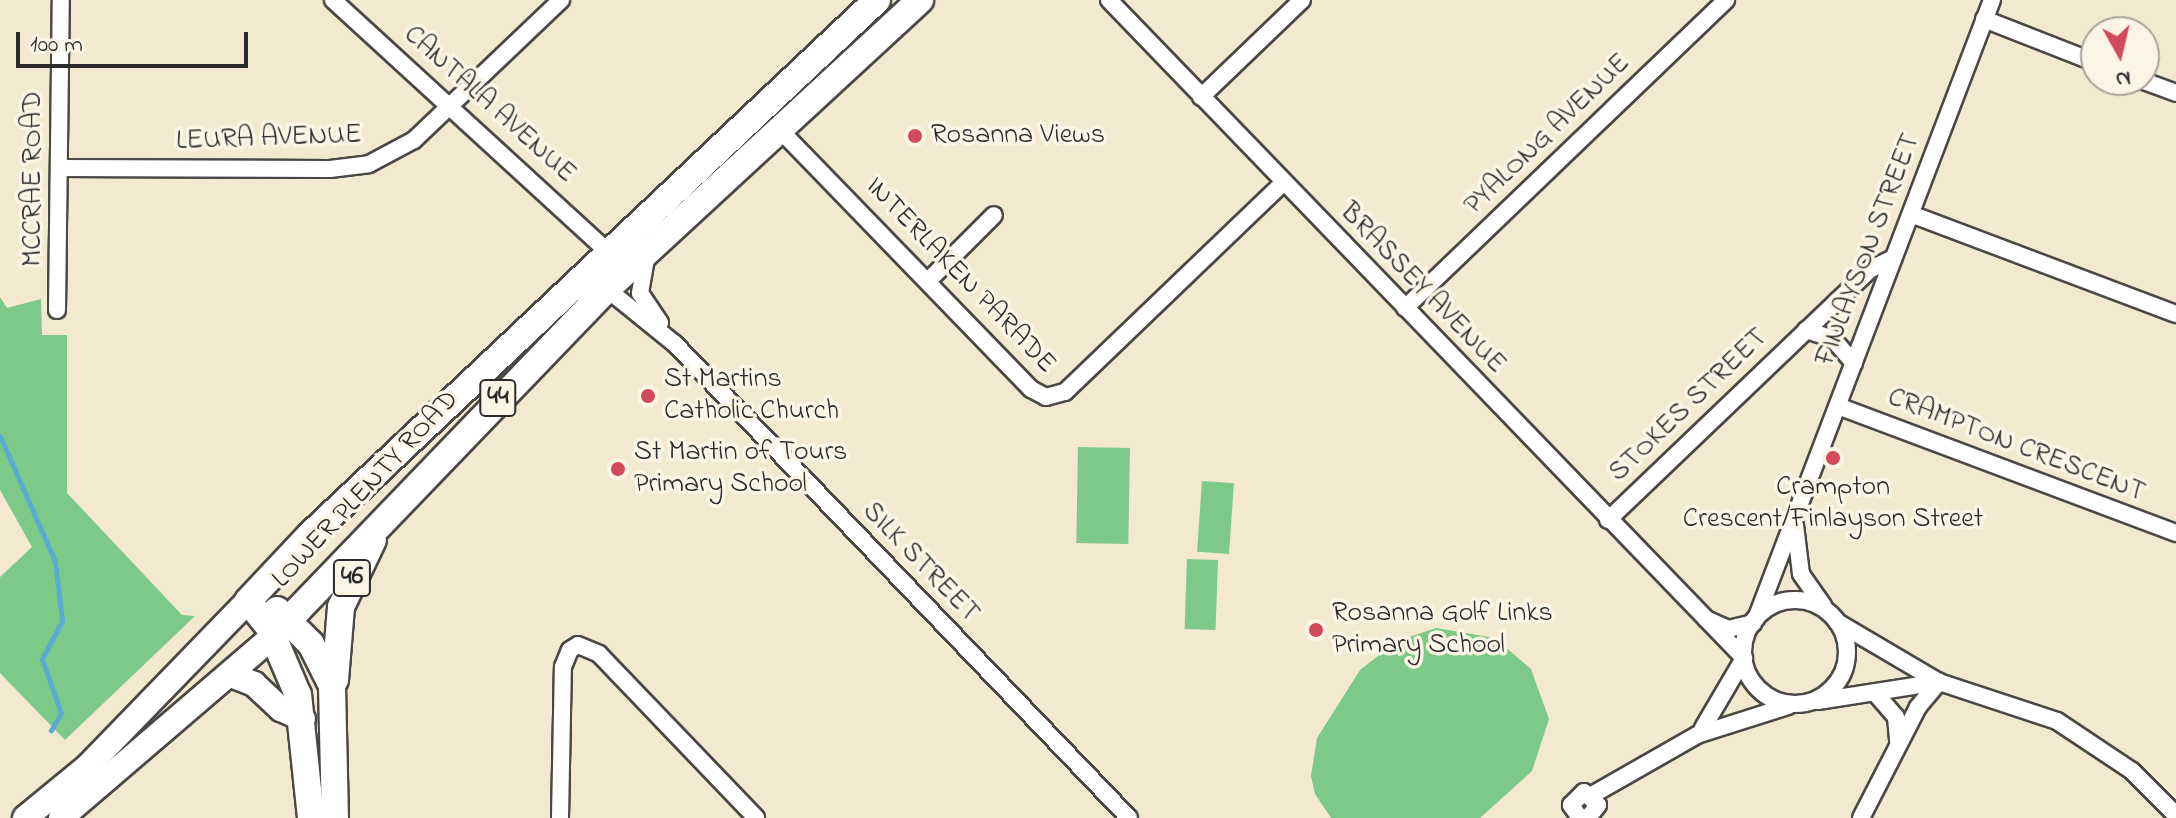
<!DOCTYPE html>
<style>
body{margin:0}
#map{position:relative;width:2176px;height:818px;overflow:hidden;background:#f3e9d0;font-family:"Indie Flower",sans-serif}
div>[style]{position:absolute}
.green>*{inset:0;background:#7cc988;transform-origin:0 0}
.stream>*{height:5px;margin:-2.5px;padding:0 2.5px;transform-origin:2.5px;border-radius:2.5px;background:#59abd4}
.roads{filter:drop-shadow(2px 0 #494844) drop-shadow(-2px 0 #494844) drop-shadow(0 2px #494844) drop-shadow(0 -2px #494844)}
.minor>*{height:16px;margin:-8px;padding:0 8px;transform-origin:8px;border-radius:8px;background:#fff}
.minor>.ring{margin:-8px;padding:0;box-sizing:content-box;background:none;border:16px solid #fff;border-radius:50%}
.primary>*{height:24px;margin:-12px;padding:0 12px;transform-origin:12px;border-radius:12px;background:#fff}
.trunk>*{height:26px;margin:-13px;padding:0 13px;transform-origin:13px;border-radius:13px;background:#fff}
.dots>*{width:22px;height:22px;translate:-50% -50%;box-sizing:border-box;border:4px solid #fcf5e5;border-radius:50%}
span{translate:-50% -50%;white-space:nowrap;text-align:center;line-height:1.15;-webkit-text-stroke:7px #fcf5e5;paint-order:stroke}
.shield-label span{padding:2px 6px;background:#fcf5e5;border:2px solid;border-radius:6px;-webkit-text-stroke-width:0}
.shield-label{font-size:26px;color:#2b2b2b;font-weight:700}
.street-label{font-size:28px;color:#2b2b2b}
.poi-label{font-size:28px;color:#2b2b2b}
.left{translate:0 -50%;text-align:left}
.north{position:absolute;left:2080px;top:16px;width:80px;height:80px;box-sizing:border-box;background:#fcf5e5;border:2px solid #a8a49b;border-radius:50%;rotate:172deg;font-size:22px;font-weight:700;line-height:32px;text-align:center;color:#2b2b2b}
.north::after{content:'';display:block;margin:auto;width:28px;height:36px;background:#d1495b;clip-path:polygon(50% 0,100% 100%,50% 72%,0 100%)}
.scale{position:absolute;left:16px;top:32px;width:232px;height:36px;box-sizing:border-box;border:4px solid #2b2b2b;border-top:0;padding-left:10px;font-size:24px;line-height:28px;white-space:nowrap;color:#2b2b2b;-webkit-text-stroke:6px #fcf5e5;paint-order:stroke}
</style>
<div id="map">
<div class="green">
<i style="clip-path:polygon(0 297px,7px 308px,41px 299px,42px 335px,67px 335px,67px 493px,182px 615px,195px 616px,65px 740px,0 673px,0 577px,32px 547px,0 490px)"></i>
<i style="left:1078px;top:447px;width:52px;height:96px;rotate:1deg"></i>
<i style="left:1202px;top:481px;width:32px;height:71px;rotate:4deg"></i>
<i style="left:1187px;top:559px;width:31px;height:70px;rotate:2deg"></i>
<i style="clip-path:polygon(1436px 628px,1495px 638px,1531px 669px,1549px 719px,1532px 771px,1480px 818px,1331px 818px,1315px 794px,1311px 776px,1317px 738px,1360px 670px,1397px 641px)"></i>
</div>
<div class="stream">
<i style="left:0;top:436px;width:137px;rotate:66.3deg"></i>
<i style="left:55px;top:561px;width:60px;rotate:83.3deg"></i>
<i style="left:62px;top:621px;width:43px;rotate:117.8deg"></i>
<i style="left:42px;top:659px;width:57px;rotate:70.6deg"></i>
<i style="left:61px;top:713px;width:20px;rotate:120deg"></i>
</div>
<div class="roads">
<div class="minor">
<i style="left:333px;top:0;width:372px;rotate:42.5deg"></i>
<i style="left:1109px;top:0;width:914px;rotate:46.02deg"></i>
<i style="left:1984px;top:19px;width:120px;rotate:21.4deg"></i>
<i style="left:2141px;top:80px;width:37px;rotate:20deg"></i>
<i style="left:1201px;top:97px;width:140px;rotate:-43.8deg"></i>
<i style="left:780px;top:130px;width:361px;rotate:45.9deg"></i>
<i style="left:1031px;top:389px;width:17px;rotate:28deg"></i>
<i style="left:1046px;top:397px;width:20px;rotate:-15deg"></i>
<i style="left:1065px;top:392px;width:303px;rotate:-43.8deg"></i>
<i style="left:60px;top:168px;width:270px;rotate:0.2deg"></i>
<i style="left:330px;top:169px;width:39px;rotate:-7deg"></i>
<i style="left:369px;top:164px;width:51px;rotate:-28.1deg"></i>
<i style="left:414px;top:140px;width:203px;rotate:-43.6deg"></i>
<i style="left:1911px;top:214px;width:283px;rotate:20.7deg"></i>
<i style="left:647px;top:253px;width:41px;rotate:99.9deg"></i>
<i style="left:640px;top:293px;width:36px;rotate:56deg"></i>
<i style="left:928px;top:281px;width:93px;rotate:-45deg"></i>
<i style="left:607px;top:289px;width:87px;rotate:39deg"></i>
<i style="left:675px;top:344px;width:656px;rotate:46.23deg"></i>
<i style="left:1405px;top:308px;width:445px;rotate:-43.8deg"></i>
<i style="left:57px;top:310px;width:310px;rotate:-89.3deg"></i>
<i style="left:1806px;top:330px;width:28px;rotate:18deg"></i>
<i style="left:1833px;top:339px;width:32px;rotate:49deg"></i>
<i style="left:1838px;top:406px;width:361px;rotate:20.6deg"></i>
<i style="left:1608px;top:520px;width:364px;rotate:-43.7deg"></i>
<i style="left:1871px;top:269px;width:25px;rotate:-26deg"></i>
<i style="left:1795px;top:525px;width:49px;rotate:83deg"></i>
<i style="left:1801px;top:574px;width:39px;rotate:55deg"></i>
<i class="ring" style="left:1743px;top:600px;width:88px;height:88px"></i>
<i style="left:1706px;top:619px;width:24px;rotate:24deg"></i>
<i style="left:1728px;top:629px;width:26px;rotate:-13deg"></i>
<i style="left:1756px;top:619px;width:662px;rotate:-69.13deg"></i>
<i style="left:1837px;top:622px;width:118px;rotate:30.5deg"></i>
<i style="left:1939px;top:682px;width:124px;rotate:18.3deg"></i>
<i style="left:2057px;top:721px;width:90px;rotate:33.7deg"></i>
<i style="left:2132px;top:771px;width:62px;rotate:45deg"></i>
<i style="left:1876px;top:694px;width:30px;rotate:49deg"></i>
<i style="left:1896px;top:717px;width:25px;rotate:85deg"></i>
<i style="left:1818px;top:701px;width:122px;rotate:-8.9deg"></i>
<i style="left:1703px;top:728px;width:81px;rotate:-59.6deg"></i>
<i style="left:1592px;top:795px;width:121px;rotate:-29.7deg"></i>
<i style="left:1697px;top:735px;width:96px;rotate:-17.7deg"></i>
<i style="left:560px;top:818px;width:151px;rotate:-88.9deg"></i>
<i style="left:563px;top:667px;width:18px;rotate:-68deg"></i>
<i style="left:570px;top:650px;width:9px;rotate:-32deg"></i>
<i style="left:578px;top:645px;width:23px;rotate:23deg"></i>
<i style="left:599px;top:654px;width:227px;rotate:46.2deg"></i>
<i style="left:1580px;top:818px;width:16px;rotate:-125deg"></i>
<i style="left:1571px;top:805px;width:18px;rotate:-45deg"></i>
<i style="left:1584px;top:792px;width:19px;rotate:43deg"></i>
<i style="left:1598px;top:805px;width:16px;rotate:128deg"></i>
<i style="left:1861px;top:818px;width:125px;rotate:-62.8deg"></i>
<i style="left:1918px;top:707px;width:33px;rotate:-50deg"></i>
</div>
<div class="primary">
<i style="left:231px;top:675px;width:25px;rotate:21deg"></i>
<i style="left:254px;top:684px;width:37px;rotate:43deg"></i>
<i style="left:281px;top:709px;width:24px;rotate:24deg"></i>
<i style="left:25px;top:818px;width:80px;rotate:-39.4deg"></i>
<i style="left:87px;top:767px;width:231px;rotate:-45.9deg"></i>
<i style="left:61px;top:818px;width:279px;rotate:-40.6deg"></i>
</div>
<div class="trunk">
<i style="left:277px;top:610px;width:48px;rotate:45deg"></i>
<i style="left:311px;top:644px;width:47px;rotate:63.4deg"></i>
<i style="left:332px;top:686px;width:132px;rotate:88.7deg"></i>
<i style="left:273px;top:636px;width:482px;rotate:-46.1deg"></i>
<i style="left:607px;top:289px;width:426px;rotate:-42.7deg"></i>
<i style="left:335px;top:680px;width:73px;rotate:-85.3deg"></i>
<i style="left:341px;top:607px;width:74px;rotate:-64.5deg"></i>
<i style="left:311px;top:818px;width:124px;rotate:-96deg"></i>
<i style="left:298px;top:695px;width:74px;rotate:-113.1deg"></i>
<i style="left:269px;top:627px;width:33px;rotate:-129deg"></i>
<i style="left:248px;top:601px;width:92px;rotate:-46.8deg"></i>
<i style="left:311px;top:534px;width:778px;rotate:-43.33deg"></i>
</div>
</div>
<div class="dots">
<i style="left:915px;top:136px;background:#d1495b"></i>
<i style="left:648px;top:396px;background:#d1495b"></i>
<i style="left:1833px;top:458px;background:#d1495b"></i>
<i style="left:618px;top:469px;background:#d1495b"></i>
<i style="left:1316px;top:630px;background:#d1495b"></i>
</div>
<div class="shield-label">
<span style="left:498px;top:398px">44</span>
<span style="left:352px;top:578px">46</span>
</div>
<div class="street-label">
<span style="left:489px;top:105px;rotate:42deg">CANTALA AVENUE</span>
<span style="left:1548px;top:135px;rotate:-44deg">PYALONG AVENUE</span>
<span style="left:269px;top:139px;rotate:-2deg">LEURA AVENUE</span>
<span style="left:34px;top:179px;rotate:-90deg">MCCRAE ROAD</span>
<span style="left:1869px;top:250px;rotate:-69deg">FINLAYSON STREET</span>
<span style="left:960px;top:276px;rotate:46deg">INTERLAKEN PARADE</span>
<span style="left:1422px;top:289px;rotate:46deg">BRASSEY AVENUE</span>
<span style="left:1689px;top:406px;rotate:-44deg">STOKES STREET</span>
<span style="left:2016px;top:446px;rotate:21deg">CRAMPTON CRESCENT</span>
<span style="left:366px;top:490px;rotate:-47deg">LOWER PLENTY ROAD</span>
<span style="left:920px;top:563px;rotate:46deg">SILK STREET</span>
</div>
<div class="poi-label">
<span class="left" style="left:931px;top:136px">Rosanna Views</span>
<span class="left" style="left:664px;top:396px">St Martins<br>Catholic Church</span>
<span class="left" style="left:634px;top:469px">St Martin of Tours<br>Primary School</span>
<span style="left:1833px;top:504px">Crampton<br>Crescent/Finlayson Street</span>
<span class="left" style="left:1332px;top:630px">Rosanna Golf Links<br>Primary School</span>
</div>
<div class="north">N</div>
<div class="scale">100 m</div>
</div>
